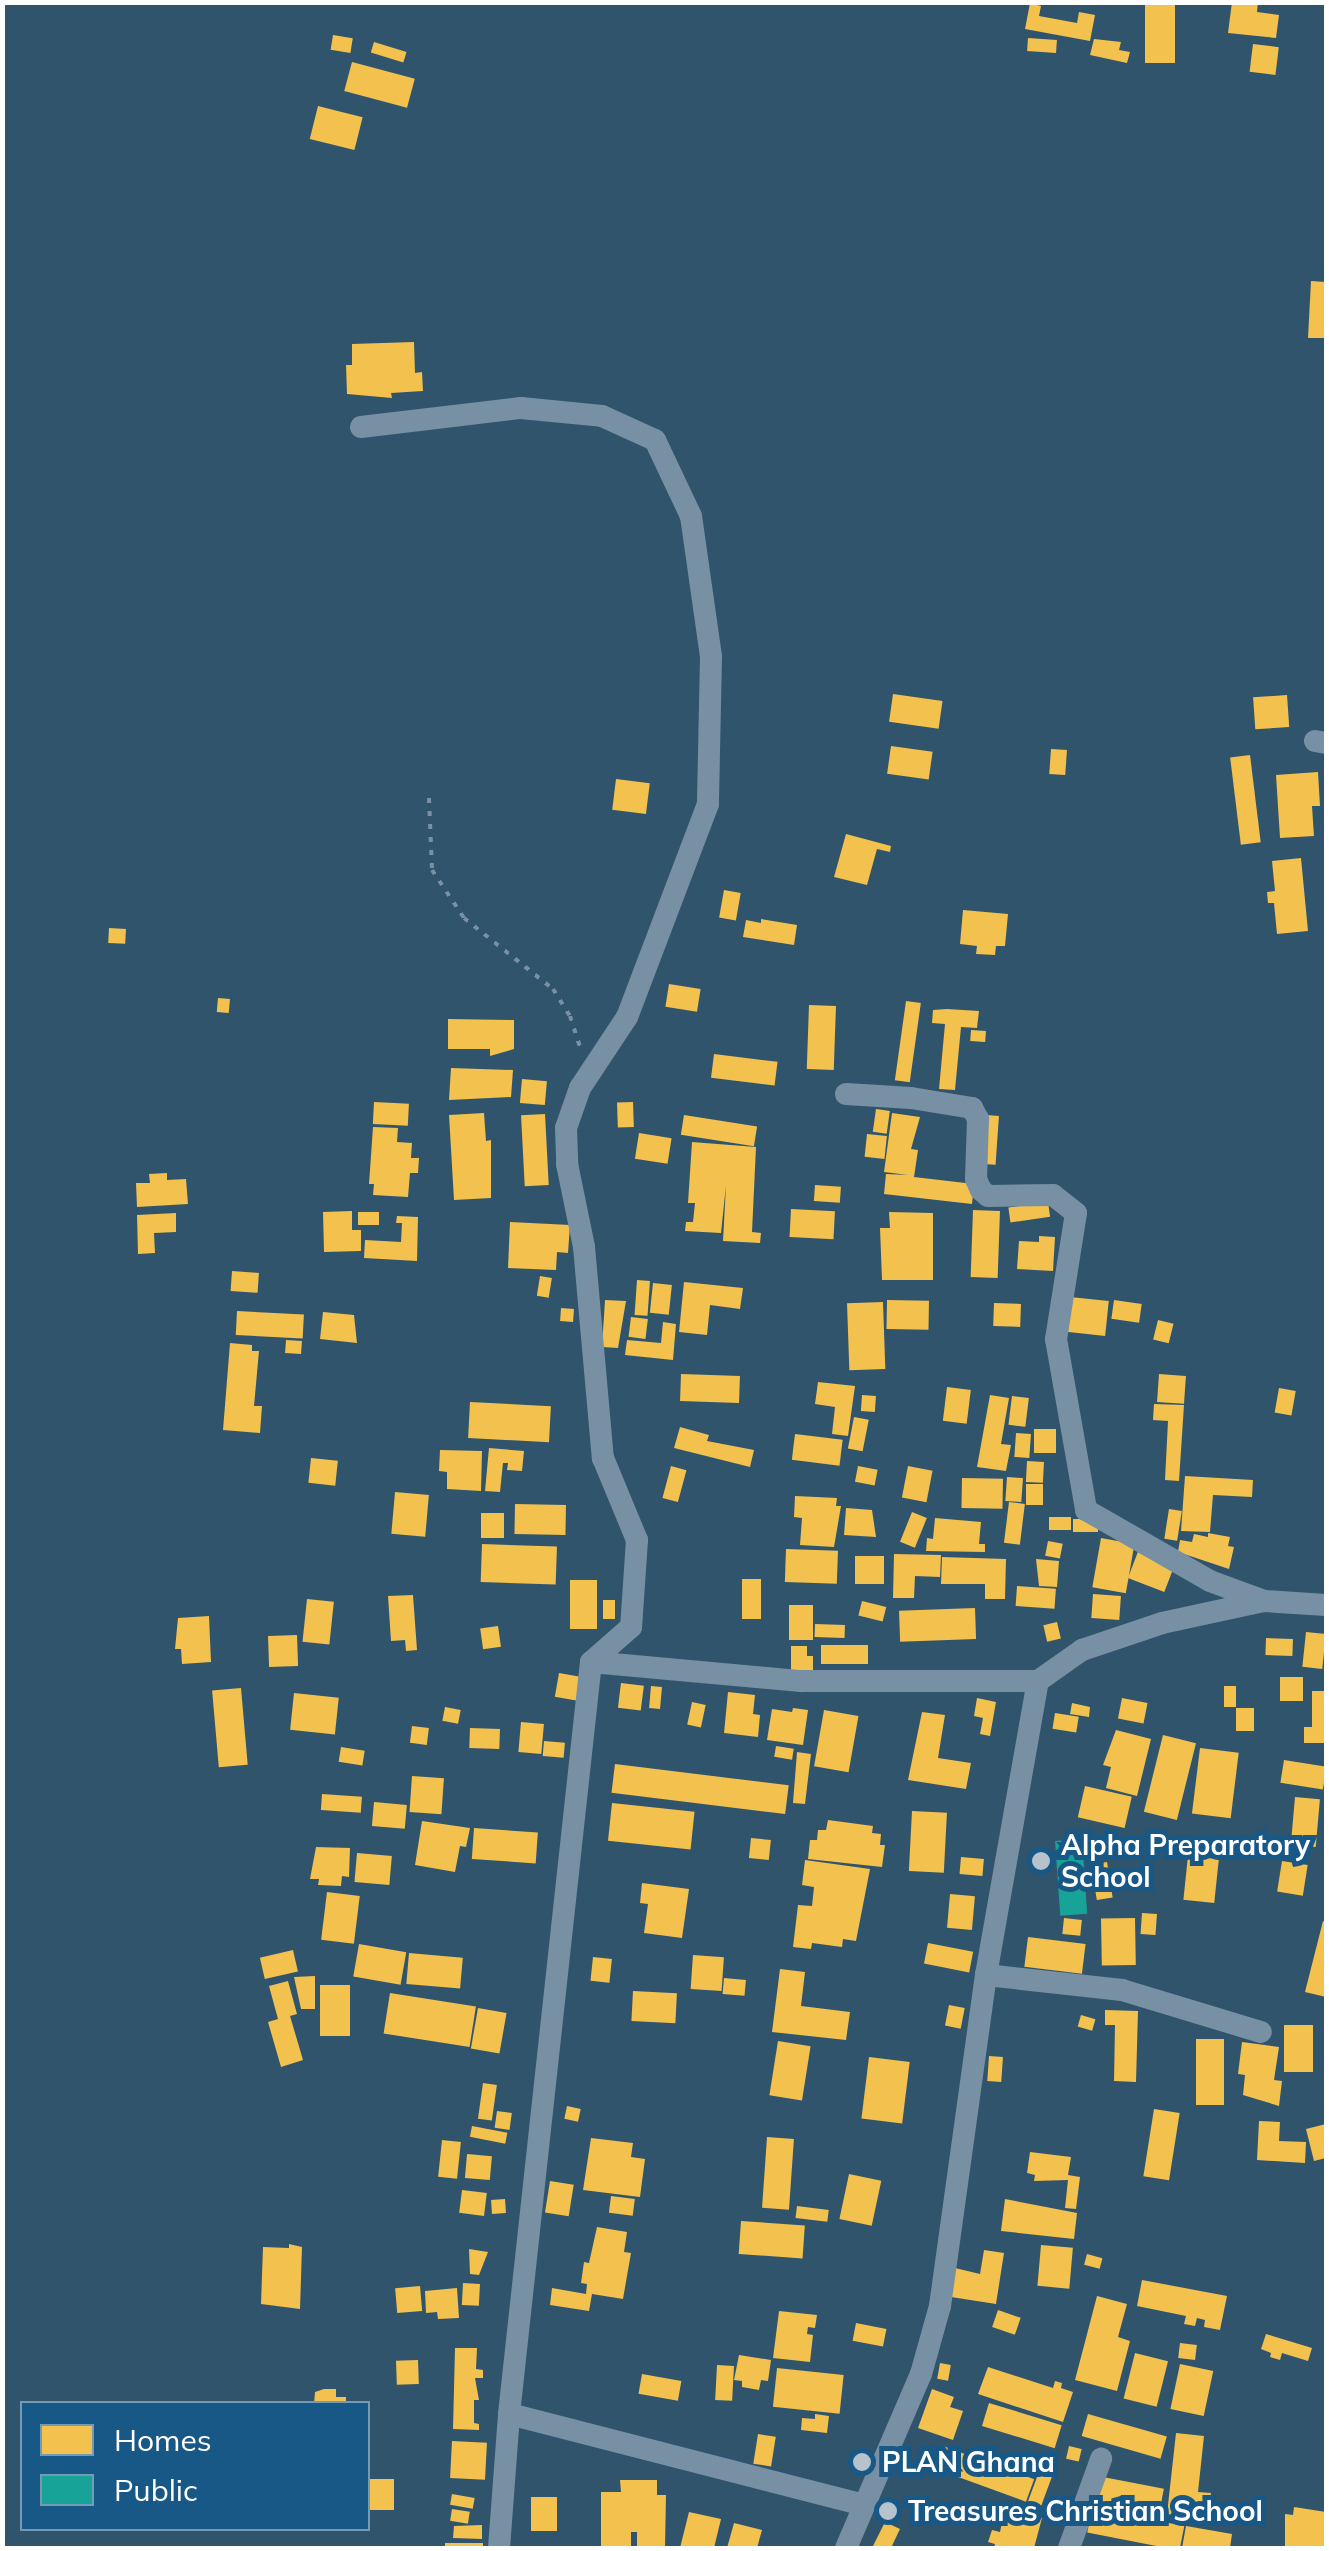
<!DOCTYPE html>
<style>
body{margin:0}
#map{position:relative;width:1329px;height:2551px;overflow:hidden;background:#31546d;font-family:Mulish,sans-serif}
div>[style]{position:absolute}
.homes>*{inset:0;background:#f2c14e;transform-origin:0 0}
.public>*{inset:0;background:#17a398;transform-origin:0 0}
.path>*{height:4px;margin-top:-2px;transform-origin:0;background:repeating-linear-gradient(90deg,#7890a3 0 5px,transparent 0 13px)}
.minor>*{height:22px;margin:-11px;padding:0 11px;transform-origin:11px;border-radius:11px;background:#7890a3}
.dots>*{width:28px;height:28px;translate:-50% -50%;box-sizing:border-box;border:5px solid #185886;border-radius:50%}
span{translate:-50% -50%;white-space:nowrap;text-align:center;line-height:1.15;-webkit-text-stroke:10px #185886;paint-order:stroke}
.poi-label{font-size:28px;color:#fff;font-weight:700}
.left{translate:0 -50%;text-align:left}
.frame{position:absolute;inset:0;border:5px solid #fff;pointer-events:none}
.legend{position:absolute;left:20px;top:2401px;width:350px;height:130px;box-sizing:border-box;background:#185886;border:2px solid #749bb6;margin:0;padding:12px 18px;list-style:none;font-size:30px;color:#fff}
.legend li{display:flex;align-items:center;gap:20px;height:50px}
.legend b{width:50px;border:2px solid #749bb6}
</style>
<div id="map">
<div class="homes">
<i style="left:1145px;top:2px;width:30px;height:61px"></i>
<i style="clip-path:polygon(1232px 2px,1258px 2px,1257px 12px,1279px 15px,1276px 38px,1228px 33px)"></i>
<i style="clip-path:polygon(1030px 3px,1041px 6px,1039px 16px,1077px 23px,1079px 12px,1095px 15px,1090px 41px,1025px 29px)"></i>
<i style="left:333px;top:35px;width:20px;height:15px;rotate:9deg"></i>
<i style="left:1028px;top:38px;width:29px;height:13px;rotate:4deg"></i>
<i style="clip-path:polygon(1094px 39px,1121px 42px,1119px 50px,1130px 52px,1127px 63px,1090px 55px)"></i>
<i style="left:374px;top:42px;width:34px;height:11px;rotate:17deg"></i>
<i style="left:1253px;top:44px;width:26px;height:28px;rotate:7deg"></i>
<i style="left:352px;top:62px;width:65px;height:30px;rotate:15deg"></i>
<i style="left:318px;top:106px;width:46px;height:34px;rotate:14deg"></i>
<i style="clip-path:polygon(1311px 281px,1326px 282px,1326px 338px,1308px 338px)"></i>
<i style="clip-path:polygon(414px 342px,415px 373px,422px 372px,423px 391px,391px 393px,392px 398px,347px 394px,346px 365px,352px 365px,352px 344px)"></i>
<i style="left:893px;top:694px;width:50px;height:28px;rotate:8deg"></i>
<i style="left:1287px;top:695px;width:32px;height:34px;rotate:86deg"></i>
<i style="left:891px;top:746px;width:42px;height:28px;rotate:8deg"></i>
<i style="left:1051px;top:749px;width:16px;height:25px;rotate:4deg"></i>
<i style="left:1250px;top:755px;width:88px;height:20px;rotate:83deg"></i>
<i style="clip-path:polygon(1318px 772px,1320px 806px,1312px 806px,1314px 836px,1280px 838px,1276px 775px)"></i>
<i style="left:616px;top:779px;width:34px;height:31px;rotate:7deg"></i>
<i style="clip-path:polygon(846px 834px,891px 846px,890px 852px,877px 849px,867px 885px,834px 877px)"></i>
<i style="clip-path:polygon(1301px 858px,1308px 931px,1277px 934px,1274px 903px,1268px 903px,1267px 892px,1275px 891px,1272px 861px)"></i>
<i style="left:724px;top:890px;width:17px;height:28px;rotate:10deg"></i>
<i style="clip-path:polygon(963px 910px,1008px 914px,1005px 946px,996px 946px,995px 955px,976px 954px,977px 946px,960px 944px)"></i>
<i style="clip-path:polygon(761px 919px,797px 925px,794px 945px,743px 937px,746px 920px,761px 923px)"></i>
<i style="left:109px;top:928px;width:17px;height:15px;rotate:3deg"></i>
<i style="left:669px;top:984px;width:32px;height:23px;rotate:9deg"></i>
<i style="left:218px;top:998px;width:12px;height:14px;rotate:5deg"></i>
<i style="left:906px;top:1001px;width:15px;height:80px;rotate:8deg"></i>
<i style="left:809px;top:1005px;width:27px;height:64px;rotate:2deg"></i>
<i style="clip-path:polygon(947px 1009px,979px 1011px,977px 1028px,961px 1027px,955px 1090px,939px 1089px,945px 1024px,932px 1023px,933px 1010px)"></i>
<i style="clip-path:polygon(448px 1019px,514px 1020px,514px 1049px,490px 1056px,490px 1049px,448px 1049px)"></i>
<i style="left:971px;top:1030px;width:15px;height:11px;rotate:4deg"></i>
<i style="left:714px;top:1054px;width:64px;height:24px;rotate:7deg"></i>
<i style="clip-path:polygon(451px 1068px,513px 1070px,511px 1097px,449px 1100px)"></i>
<i style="left:522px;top:1079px;width:25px;height:24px;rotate:5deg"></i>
<i style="left:374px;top:1102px;width:35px;height:22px;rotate:3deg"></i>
<i style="left:633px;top:1102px;width:25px;height:16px;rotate:88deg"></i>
<i style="left:876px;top:1109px;width:14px;height:23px;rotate:8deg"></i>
<i style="clip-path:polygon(484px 1113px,486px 1141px,491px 1140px,491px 1198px,454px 1200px,449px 1115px)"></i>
<i style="clip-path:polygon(892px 1113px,920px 1117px,911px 1149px,918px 1150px,914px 1177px,974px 1184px,972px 1204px,884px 1194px,886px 1174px,908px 1175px,884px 1172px)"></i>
<i style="left:545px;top:1114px;width:71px;height:24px;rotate:87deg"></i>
<i style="left:684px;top:1115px;width:74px;height:20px;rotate:9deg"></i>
<i style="left:986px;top:1115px;width:13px;height:49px;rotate:4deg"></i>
<i style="clip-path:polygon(373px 1127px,398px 1128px,397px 1142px,412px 1143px,411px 1158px,419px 1158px,418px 1173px,410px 1173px,408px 1197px,373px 1195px,374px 1184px,369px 1184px)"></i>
<i style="left:639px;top:1133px;width:33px;height:26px;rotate:9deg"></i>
<i style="left:867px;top:1134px;width:20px;height:23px;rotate:6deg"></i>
<i style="clip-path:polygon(692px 1142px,756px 1147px,752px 1232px,761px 1233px,760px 1243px,723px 1241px,726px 1185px,721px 1233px,685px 1231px,686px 1222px,693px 1222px,695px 1203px,688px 1203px)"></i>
<i style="clip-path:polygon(167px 1173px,167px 1180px,186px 1179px,188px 1204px,137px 1207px,136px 1183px,150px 1183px,149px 1174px)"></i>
<i style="left:815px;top:1185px;width:26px;height:16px;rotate:4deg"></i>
<i style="left:1048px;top:1202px;width:15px;height:40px;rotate:82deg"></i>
<i style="left:791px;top:1209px;width:44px;height:28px;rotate:3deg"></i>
<i style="left:973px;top:1210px;width:27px;height:67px;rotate:2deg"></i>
<i style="clip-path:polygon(352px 1211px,352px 1230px,361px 1230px,361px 1251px,324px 1252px,323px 1212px)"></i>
<i style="left:358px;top:1212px;width:21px;height:13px"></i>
<i style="clip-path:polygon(889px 1212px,933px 1213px,933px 1280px,882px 1280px,880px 1228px,890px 1228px)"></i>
<i style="clip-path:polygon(176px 1213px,176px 1232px,154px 1233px,155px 1253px,138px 1254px,137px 1215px)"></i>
<i style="clip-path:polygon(397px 1216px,418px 1217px,417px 1261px,364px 1258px,365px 1240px,401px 1242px,402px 1223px,396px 1223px)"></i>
<i style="clip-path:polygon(510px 1222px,570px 1225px,568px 1253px,557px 1252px,556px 1270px,508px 1268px)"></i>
<i style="clip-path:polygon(1039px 1236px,1055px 1237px,1053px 1271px,1017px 1269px,1019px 1241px,1039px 1242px)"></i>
<i style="left:232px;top:1271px;width:27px;height:20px;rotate:4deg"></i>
<i style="left:540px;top:1276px;width:12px;height:20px;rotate:9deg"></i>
<i style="left:637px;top:1280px;width:13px;height:35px;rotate:4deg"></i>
<i style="clip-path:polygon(684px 1282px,743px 1288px,740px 1309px,710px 1305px,707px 1335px,679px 1332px)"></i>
<i style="left:653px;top:1283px;width:19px;height:30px;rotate:6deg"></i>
<i style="left:1070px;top:1297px;width:39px;height:35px;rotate:6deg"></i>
<i style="clip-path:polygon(605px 1300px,626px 1301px,618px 1348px,602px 1347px)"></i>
<i style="left:887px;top:1300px;width:42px;height:29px;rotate:1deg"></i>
<i style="left:1114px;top:1300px;width:28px;height:19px;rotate:8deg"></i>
<i style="left:883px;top:1302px;width:67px;height:36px;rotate:88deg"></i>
<i style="left:994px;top:1303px;width:27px;height:23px;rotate:2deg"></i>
<i style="left:561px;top:1308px;width:13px;height:13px;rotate:4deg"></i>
<i style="left:237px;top:1311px;width:67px;height:24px;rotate:3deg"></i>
<i style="clip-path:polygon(323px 1312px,354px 1315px,357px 1343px,320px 1339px)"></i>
<i style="left:631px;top:1317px;width:17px;height:20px;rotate:7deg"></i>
<i style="left:1158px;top:1320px;width:16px;height:20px;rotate:14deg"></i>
<i style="clip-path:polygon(663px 1322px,676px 1324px,673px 1360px,625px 1355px,627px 1340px,661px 1343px)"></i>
<i style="left:286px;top:1340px;width:16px;height:13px;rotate:4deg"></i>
<i style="clip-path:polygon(230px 1343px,252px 1345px,252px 1351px,259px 1351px,254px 1406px,262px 1406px,260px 1433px,223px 1430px)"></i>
<i style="left:681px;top:1374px;width:59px;height:27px;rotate:2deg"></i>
<i style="left:1159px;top:1374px;width:27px;height:28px;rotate:4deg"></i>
<i style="clip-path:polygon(818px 1382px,855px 1386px,848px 1436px,832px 1434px,835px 1407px,815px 1404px)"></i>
<i style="left:947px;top:1387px;width:24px;height:34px;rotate:7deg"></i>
<i style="left:1279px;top:1388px;width:17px;height:25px;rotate:10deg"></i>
<i style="left:862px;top:1395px;width:14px;height:16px;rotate:4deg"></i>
<i style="clip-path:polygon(990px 1395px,1009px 1398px,1001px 1444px,1011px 1445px,1006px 1471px,977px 1467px)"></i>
<i style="left:1012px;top:1396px;width:17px;height:29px;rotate:7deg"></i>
<i style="left:470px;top:1402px;width:81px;height:36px;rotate:3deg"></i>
<i style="clip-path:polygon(1154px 1404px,1184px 1405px,1179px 1481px,1165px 1480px,1168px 1421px,1153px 1420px)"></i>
<i style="left:854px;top:1417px;width:15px;height:32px;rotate:11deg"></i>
<i style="clip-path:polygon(680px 1427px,709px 1435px,707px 1441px,754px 1450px,750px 1467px,674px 1448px)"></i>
<i style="left:1034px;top:1429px;width:22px;height:24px"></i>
<i style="left:1016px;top:1433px;width:15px;height:24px;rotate:4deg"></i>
<i style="left:795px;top:1434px;width:48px;height:26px;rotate:7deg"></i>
<i style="clip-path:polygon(489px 1448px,524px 1451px,522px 1471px,507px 1470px,508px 1463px,503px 1463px,500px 1492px,485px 1491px)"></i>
<i style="clip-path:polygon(440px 1450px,482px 1451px,481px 1491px,447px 1489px,447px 1472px,439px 1471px)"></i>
<i style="left:311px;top:1458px;width:27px;height:25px;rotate:6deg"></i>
<i style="left:1027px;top:1461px;width:17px;height:21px;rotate:3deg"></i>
<i style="left:671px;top:1466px;width:16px;height:33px;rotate:15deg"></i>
<i style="left:858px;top:1466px;width:20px;height:16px;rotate:11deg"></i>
<i style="left:908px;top:1466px;width:25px;height:32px;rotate:11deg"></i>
<i style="clip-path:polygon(1185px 1476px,1253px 1480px,1252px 1497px,1213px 1495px,1210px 1532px,1181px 1531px)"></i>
<i style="left:1007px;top:1477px;width:16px;height:24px;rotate:4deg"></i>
<i style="left:962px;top:1478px;width:41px;height:30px;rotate:1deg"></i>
<i style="left:1026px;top:1484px;width:17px;height:21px"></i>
<i style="left:395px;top:1492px;width:34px;height:42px;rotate:5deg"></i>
<i style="clip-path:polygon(795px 1496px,837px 1498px,836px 1506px,841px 1506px,834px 1547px,800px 1545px,802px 1518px,794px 1517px)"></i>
<i style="left:1009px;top:1502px;width:16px;height:41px;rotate:7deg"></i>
<i style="left:515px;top:1504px;width:51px;height:30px;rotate:1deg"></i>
<i style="clip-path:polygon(846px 1508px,872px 1510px,876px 1537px,844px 1535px)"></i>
<i style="left:1169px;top:1509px;width:13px;height:30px;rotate:9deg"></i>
<i style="left:912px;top:1512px;width:16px;height:32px;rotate:22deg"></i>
<i style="left:481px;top:1513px;width:23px;height:25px"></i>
<i style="left:1049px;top:1517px;width:22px;height:13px"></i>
<i style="clip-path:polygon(935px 1518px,981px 1522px,979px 1544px,985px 1544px,985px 1552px,926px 1551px,927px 1538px,933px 1539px)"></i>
<i style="left:1073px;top:1519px;width:25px;height:13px"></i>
<i style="clip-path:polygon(1208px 1533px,1230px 1537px,1228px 1546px,1234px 1547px,1229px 1569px,1178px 1552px,1180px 1540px,1192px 1542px,1194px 1534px,1208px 1537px)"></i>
<i style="left:1101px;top:1538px;width:34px;height:50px;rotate:10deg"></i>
<i style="left:1048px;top:1541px;width:15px;height:15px;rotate:11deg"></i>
<i style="left:482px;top:1544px;width:75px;height:38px;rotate:2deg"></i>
<i style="left:786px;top:1549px;width:52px;height:33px;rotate:2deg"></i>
<i style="left:1139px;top:1549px;width:39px;height:31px;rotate:21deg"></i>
<i style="clip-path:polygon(894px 1554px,941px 1555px,940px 1577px,915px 1576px,914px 1598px,893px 1598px)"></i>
<i style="left:855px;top:1556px;width:29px;height:28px"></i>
<i style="clip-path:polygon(942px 1557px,1006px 1559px,1005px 1599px,985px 1599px,985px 1584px,941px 1584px)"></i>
<i style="clip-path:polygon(1036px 1559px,1059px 1561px,1057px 1587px,1039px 1586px)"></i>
<i style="left:742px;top:1579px;width:19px;height:40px"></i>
<i style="left:597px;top:1580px;width:49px;height:27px;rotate:90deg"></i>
<i style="left:1017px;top:1586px;width:39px;height:20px;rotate:4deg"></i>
<i style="left:1093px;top:1594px;width:28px;height:24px;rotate:4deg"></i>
<i style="clip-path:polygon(413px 1595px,417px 1650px,406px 1651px,405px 1640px,391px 1641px,388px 1596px)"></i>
<i style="left:307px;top:1599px;width:27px;height:43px;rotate:6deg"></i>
<i style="left:603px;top:1600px;width:12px;height:19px"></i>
<i style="left:862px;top:1601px;width:25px;height:15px;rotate:14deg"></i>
<i style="left:789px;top:1605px;width:24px;height:35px"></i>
<i style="left:975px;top:1608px;width:31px;height:76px;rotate:88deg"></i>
<i style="clip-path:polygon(209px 1616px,211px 1662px,182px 1664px,181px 1649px,175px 1649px,178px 1618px)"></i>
<i style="left:1057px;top:1622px;width:17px;height:14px;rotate:77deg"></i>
<i style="left:815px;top:1624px;width:30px;height:13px;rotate:2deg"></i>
<i style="left:498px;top:1626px;width:21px;height:18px;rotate:82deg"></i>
<i style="left:1306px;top:1632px;width:20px;height:35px;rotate:6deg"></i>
<i style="left:297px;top:1635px;width:31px;height:29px;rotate:88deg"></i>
<i style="left:1266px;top:1638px;width:27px;height:17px;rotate:2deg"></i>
<i style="left:821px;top:1645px;width:47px;height:19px"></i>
<i style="clip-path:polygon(791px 1646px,807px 1646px,807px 1656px,813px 1656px,813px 1671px,791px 1671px)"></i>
<i style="left:559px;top:1673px;width:23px;height:24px;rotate:10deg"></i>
<i style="left:1280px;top:1677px;width:23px;height:24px"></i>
<i style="left:621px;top:1683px;width:23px;height:25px;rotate:7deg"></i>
<i style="left:651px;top:1686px;width:11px;height:22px;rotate:5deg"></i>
<i style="left:1224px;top:1686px;width:12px;height:21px"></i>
<i style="left:241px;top:1688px;width:77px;height:29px;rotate:85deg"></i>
<i style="clip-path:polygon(1312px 1691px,1326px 1691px,1326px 1743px,1304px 1743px,1304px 1727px,1312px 1727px)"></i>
<i style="clip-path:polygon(728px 1692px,755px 1695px,753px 1714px,760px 1715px,758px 1737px,724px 1733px)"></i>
<i style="left:294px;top:1693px;width:45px;height:37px;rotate:6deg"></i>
<i style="clip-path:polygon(977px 1698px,996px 1702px,990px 1736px,980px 1734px,983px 1718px,974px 1716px)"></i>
<i style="left:1122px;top:1698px;width:26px;height:21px;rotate:11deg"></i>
<i style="left:692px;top:1702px;width:14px;height:23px;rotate:12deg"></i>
<i style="clip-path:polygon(1072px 1703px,1090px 1707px,1089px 1717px,1070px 1714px)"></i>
<i style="left:445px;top:1707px;width:16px;height:14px;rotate:11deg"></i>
<i style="clip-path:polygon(793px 1708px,808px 1710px,803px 1745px,767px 1740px,772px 1709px,792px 1712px)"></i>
<i style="left:1236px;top:1708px;width:18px;height:23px"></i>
<i style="left:824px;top:1710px;width:35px;height:57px;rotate:10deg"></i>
<i style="clip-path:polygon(922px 1712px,945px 1715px,938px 1758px,971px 1763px,966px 1789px,908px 1780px)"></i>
<i style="left:1055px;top:1713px;width:24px;height:16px;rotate:9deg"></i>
<i style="left:521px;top:1722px;width:23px;height:30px;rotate:5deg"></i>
<i style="left:412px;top:1726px;width:17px;height:17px;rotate:7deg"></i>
<i style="left:470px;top:1728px;width:30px;height:20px;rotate:2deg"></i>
<i style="clip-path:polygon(1116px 1730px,1151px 1739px,1137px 1796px,1106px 1788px,1111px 1767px,1103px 1765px)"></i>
<i style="left:1163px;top:1735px;width:34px;height:79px;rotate:14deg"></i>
<i style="left:544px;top:1741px;width:21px;height:15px;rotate:5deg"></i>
<i style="left:776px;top:1746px;width:18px;height:11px;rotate:9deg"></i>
<i style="left:341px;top:1747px;width:24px;height:15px;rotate:9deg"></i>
<i style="left:1200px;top:1748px;width:39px;height:66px;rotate:7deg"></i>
<i style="clip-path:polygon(797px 1752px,811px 1754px,805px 1804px,793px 1803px)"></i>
<i style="left:1284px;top:1760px;width:43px;height:23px;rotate:9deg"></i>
<i style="left:615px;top:1764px;width:175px;height:29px;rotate:7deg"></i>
<i style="left:412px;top:1776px;width:32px;height:36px;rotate:4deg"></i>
<i style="left:1085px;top:1786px;width:48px;height:32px;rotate:13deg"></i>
<i style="left:322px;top:1794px;width:40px;height:16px;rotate:4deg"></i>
<i style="left:1295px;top:1797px;width:25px;height:48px;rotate:5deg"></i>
<i style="left:374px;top:1802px;width:33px;height:24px;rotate:5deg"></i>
<i style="left:612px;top:1803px;width:83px;height:38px;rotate:6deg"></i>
<i style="left:912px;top:1811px;width:35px;height:60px;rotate:3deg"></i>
<i style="clip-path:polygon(828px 1820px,873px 1826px,872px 1833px,881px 1834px,880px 1845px,885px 1845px,882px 1867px,808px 1859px,810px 1840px,817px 1840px,818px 1830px,826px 1830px)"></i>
<i style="clip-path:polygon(422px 1821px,470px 1828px,466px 1847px,460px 1846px,455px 1872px,415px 1865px)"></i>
<i style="left:474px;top:1828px;width:64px;height:31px;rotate:4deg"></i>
<i style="left:751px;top:1838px;width:20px;height:20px;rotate:6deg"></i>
<i style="clip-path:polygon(316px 1847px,350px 1848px,349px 1877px,342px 1876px,341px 1886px,318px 1885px,319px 1879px,310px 1879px)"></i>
<i style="left:357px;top:1853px;width:35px;height:29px;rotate:5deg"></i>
<i style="left:1188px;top:1856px;width:31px;height:44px;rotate:6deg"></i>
<i style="left:961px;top:1857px;width:23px;height:17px;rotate:5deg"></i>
<i style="clip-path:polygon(805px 1860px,870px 1869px,856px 1941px,843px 1939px,842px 1947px,812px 1943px,811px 1949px,793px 1947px,798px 1905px,812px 1906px,814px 1887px,802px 1885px)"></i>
<i style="left:1282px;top:1861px;width:26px;height:31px;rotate:9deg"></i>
<i style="left:1107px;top:1862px;width:36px;height:16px;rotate:81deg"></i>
<i style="clip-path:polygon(642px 1883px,689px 1889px,682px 1938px,644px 1933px,648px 1904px,640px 1903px)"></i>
<i style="left:327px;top:1892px;width:33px;height:48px;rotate:7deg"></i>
<i style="left:950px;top:1894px;width:25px;height:34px;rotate:5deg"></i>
<i style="left:1142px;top:1913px;width:15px;height:21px;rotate:4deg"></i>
<i style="left:1064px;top:1918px;width:18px;height:16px;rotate:6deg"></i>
<i style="left:1135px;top:1918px;width:47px;height:34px;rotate:89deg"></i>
<i style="clip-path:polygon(1323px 1921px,1326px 1922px,1326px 1997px,1305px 1992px)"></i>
<i style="left:1028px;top:1937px;width:58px;height:30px;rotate:7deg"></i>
<i style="left:928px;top:1943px;width:46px;height:21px;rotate:11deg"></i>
<i style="left:359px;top:1944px;width:48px;height:33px;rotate:10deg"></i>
<i style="left:293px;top:1950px;width:22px;height:34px;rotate:77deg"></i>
<i style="left:409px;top:1953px;width:54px;height:31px;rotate:5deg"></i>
<i style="left:693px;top:1955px;width:31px;height:34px;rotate:4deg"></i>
<i style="left:593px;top:1957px;width:19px;height:24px;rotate:6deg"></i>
<i style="clip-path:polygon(780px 1969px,805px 1972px,801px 2006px,850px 2012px,846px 2040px,772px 2032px)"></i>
<i style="clip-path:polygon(315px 1976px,315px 2009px,301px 2009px,294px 1977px)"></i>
<i style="left:724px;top:1978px;width:22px;height:16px;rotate:5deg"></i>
<i style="clip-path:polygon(288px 1981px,297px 2014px,290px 2016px,303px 2060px,281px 2067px,268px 2022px,278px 2019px,269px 1986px)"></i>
<i style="left:320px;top:1985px;width:30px;height:51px"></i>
<i style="left:633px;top:1991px;width:44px;height:30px;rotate:3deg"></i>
<i style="left:390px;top:1993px;width:87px;height:41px;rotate:9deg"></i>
<i style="left:949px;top:2005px;width:16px;height:21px;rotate:11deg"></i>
<i style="left:478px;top:2008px;width:29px;height:41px;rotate:10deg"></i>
<i style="clip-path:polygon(1105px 2010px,1138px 2011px,1136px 2082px,1114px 2081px,1115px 2025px,1105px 2025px)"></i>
<i style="left:1081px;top:2015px;width:15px;height:12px;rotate:16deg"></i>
<i style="left:1284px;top:2025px;width:29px;height:47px"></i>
<i style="left:1196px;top:2039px;width:28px;height:66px"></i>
<i style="left:778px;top:2041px;width:33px;height:55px;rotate:9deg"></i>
<i style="clip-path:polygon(1242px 2042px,1279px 2047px,1274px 2080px,1282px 2081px,1279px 2106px,1243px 2095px,1245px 2075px,1238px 2074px)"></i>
<i style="left:989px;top:2056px;width:14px;height:25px;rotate:4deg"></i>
<i style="left:869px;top:2057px;width:41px;height:62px;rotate:7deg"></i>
<i style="left:483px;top:2083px;width:14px;height:36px;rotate:8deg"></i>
<i style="left:567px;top:2106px;width:14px;height:13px;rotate:12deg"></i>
<i style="left:1154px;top:2109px;width:26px;height:68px;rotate:9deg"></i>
<i style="left:497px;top:2111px;width:15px;height:17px;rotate:8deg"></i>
<i style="clip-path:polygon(1259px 2121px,1280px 2122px,1279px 2141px,1306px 2142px,1305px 2163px,1257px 2160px)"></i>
<i style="clip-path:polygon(1326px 2124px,1326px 2158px,1314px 2161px,1306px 2129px)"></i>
<i style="left:472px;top:2126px;width:36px;height:11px;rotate:11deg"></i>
<i style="left:767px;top:2137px;width:27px;height:71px;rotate:4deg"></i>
<i style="clip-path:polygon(591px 2138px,633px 2143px,631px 2157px,645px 2159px,640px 2197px,583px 2190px)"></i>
<i style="left:442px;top:2140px;width:19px;height:37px;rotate:6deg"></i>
<i style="clip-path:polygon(1030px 2152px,1071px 2157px,1068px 2175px,1080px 2177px,1076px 2209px,1065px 2208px,1068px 2180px,1034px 2181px,1035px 2175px,1027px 2173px)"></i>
<i style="left:467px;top:2154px;width:25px;height:24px;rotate:5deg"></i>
<i style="left:849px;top:2174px;width:33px;height:46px;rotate:12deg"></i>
<i style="left:550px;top:2181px;width:24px;height:32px;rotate:9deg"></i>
<i style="left:462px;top:2190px;width:25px;height:23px;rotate:7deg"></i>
<i style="left:611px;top:2196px;width:24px;height:17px;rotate:7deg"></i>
<i style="left:505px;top:2199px;width:14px;height:14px;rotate:86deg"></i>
<i style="clip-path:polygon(1005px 2199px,1077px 2213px,1074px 2239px,1001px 2231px)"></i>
<i style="left:797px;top:2206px;width:32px;height:12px;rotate:7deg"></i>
<i style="left:741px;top:2221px;width:64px;height:33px;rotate:4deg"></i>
<i style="clip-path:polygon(597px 2227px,627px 2232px,624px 2252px,631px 2253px,623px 2299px,592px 2294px,589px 2311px,550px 2305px,552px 2288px,586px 2294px,587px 2284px,581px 2283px,584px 2262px,589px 2263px)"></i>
<i style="clip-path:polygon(289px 2244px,302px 2247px,300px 2309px,261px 2304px,263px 2247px,289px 2248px)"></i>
<i style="left:1041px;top:2245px;width:32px;height:41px;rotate:5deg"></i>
<i style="clip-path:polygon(469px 2249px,488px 2252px,479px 2275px,470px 2274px)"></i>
<i style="clip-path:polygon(984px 2250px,1004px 2253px,996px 2304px,951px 2297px,955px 2268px,980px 2274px)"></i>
<i style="left:1087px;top:2254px;width:16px;height:11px;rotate:15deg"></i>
<i style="clip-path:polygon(1142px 2280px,1227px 2296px,1220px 2330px,1204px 2327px,1205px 2320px,1197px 2318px,1195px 2326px,1184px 2324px,1186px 2316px,1137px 2306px)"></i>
<i style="left:463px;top:2283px;width:17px;height:22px;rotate:3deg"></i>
<i style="left:420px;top:2286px;width:25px;height:25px;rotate:85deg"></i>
<i style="clip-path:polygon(457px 2288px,459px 2318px,438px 2319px,437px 2312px,426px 2313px,425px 2291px)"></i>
<i style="clip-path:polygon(1097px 2296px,1127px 2304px,1118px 2337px,1130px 2341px,1117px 2391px,1075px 2380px)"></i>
<i style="left:998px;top:2310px;width:24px;height:18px;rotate:19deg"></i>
<i style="clip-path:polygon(779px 2311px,817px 2315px,815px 2328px,808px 2327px,807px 2334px,813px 2335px,810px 2362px,773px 2358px)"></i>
<i style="left:856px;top:2323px;width:31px;height:18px;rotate:11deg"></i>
<i style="clip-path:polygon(1266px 2334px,1312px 2348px,1308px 2361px,1282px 2353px,1280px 2360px,1270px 2357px,1271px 2353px,1261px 2349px)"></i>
<i style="left:1180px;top:2343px;width:17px;height:15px;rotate:7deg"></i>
<i style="clip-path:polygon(455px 2348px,477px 2348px,476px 2369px,483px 2370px,483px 2378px,475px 2378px,479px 2400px,474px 2400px,474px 2423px,479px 2424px,479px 2430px,453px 2429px)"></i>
<i style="left:1135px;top:2353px;width:34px;height:47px;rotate:14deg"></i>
<i style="clip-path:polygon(739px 2355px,771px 2360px,768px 2381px,761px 2380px,759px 2390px,742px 2387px,742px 2381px,734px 2380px)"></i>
<i style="left:418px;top:2360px;width:24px;height:22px;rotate:88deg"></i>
<i style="left:940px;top:2363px;width:11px;height:16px;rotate:10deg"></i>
<i style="left:1180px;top:2364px;width:34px;height:46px;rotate:12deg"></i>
<i style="left:717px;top:2365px;width:17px;height:35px;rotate:3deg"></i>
<i style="clip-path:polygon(988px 2367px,1053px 2388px,1055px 2381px,1062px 2383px,1061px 2388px,1073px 2392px,1063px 2422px,978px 2394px)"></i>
<i style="left:777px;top:2368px;width:67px;height:39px;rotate:6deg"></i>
<i style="left:642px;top:2374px;width:40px;height:20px;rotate:10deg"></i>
<i style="clip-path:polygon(324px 2389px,336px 2389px,336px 2397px,346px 2397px,346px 2404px,314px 2404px,315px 2392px)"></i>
<i style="clip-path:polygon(932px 2389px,954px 2397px,950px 2407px,963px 2411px,953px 2440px,918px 2428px)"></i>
<i style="left:989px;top:2403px;width:76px;height:24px;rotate:17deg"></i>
<i style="clip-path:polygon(815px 2414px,829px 2416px,827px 2433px,801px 2430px,802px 2418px,815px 2419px)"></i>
<i style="left:1088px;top:2414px;width:82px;height:23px;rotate:16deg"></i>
<i style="clip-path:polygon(1176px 2433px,1204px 2436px,1198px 2492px,1211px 2493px,1208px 2519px,1167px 2514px)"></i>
<i style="left:758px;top:2434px;width:18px;height:30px;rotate:9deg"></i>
<i style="left:452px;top:2441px;width:35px;height:37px;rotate:3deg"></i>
<i style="left:943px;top:2446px;width:97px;height:24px;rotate:20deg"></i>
<i style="left:1069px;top:2446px;width:13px;height:13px;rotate:13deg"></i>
<i style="clip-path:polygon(1035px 2455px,1057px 2463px,1040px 2509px,1027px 2504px,1040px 2469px,1031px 2465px)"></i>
<i style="left:1103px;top:2477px;width:62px;height:24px;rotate:11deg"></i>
<i style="left:368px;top:2479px;width:26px;height:31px"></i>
<i style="clip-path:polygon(620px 2480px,657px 2480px,657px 2495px,666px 2495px,665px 2548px,637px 2548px,637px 2532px,631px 2532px,631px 2548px,601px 2548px,601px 2492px,621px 2492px)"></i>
<i style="left:452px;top:2494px;width:23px;height:11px;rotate:10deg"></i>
<i style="left:531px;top:2497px;width:26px;height:34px"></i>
<i style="clip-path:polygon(1294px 2507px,1326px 2512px,1326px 2548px,1285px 2547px,1285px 2514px,1293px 2515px)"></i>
<i style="left:1092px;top:2508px;width:94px;height:25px;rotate:11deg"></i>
<i style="left:452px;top:2509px;width:18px;height:12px;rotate:9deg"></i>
<i style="clip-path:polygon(689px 2512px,721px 2519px,714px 2548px,680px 2548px)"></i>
<i style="clip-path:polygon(1016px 2512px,1042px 2518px,1034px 2548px,994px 2548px,995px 2544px,988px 2542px,992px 2530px,1000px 2532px,1004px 2513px,1015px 2516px)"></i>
<i style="clip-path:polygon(885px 2522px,900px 2529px,891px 2548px,872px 2548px)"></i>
<i style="clip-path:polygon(734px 2523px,762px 2530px,757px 2548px,727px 2548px)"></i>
<i style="clip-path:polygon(482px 2525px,482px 2539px,453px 2538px,454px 2526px)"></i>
<i style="clip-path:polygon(1186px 2526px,1232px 2534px,1230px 2548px,1182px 2548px)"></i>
<i style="left:445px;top:2543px;width:38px;height:5px"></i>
</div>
<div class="public">
<i style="left:1082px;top:1839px;width:75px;height:27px;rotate:86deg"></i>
</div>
<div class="path">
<i style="left:429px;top:798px;width:72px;rotate:87.6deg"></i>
<i style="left:432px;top:870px;width:58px;rotate:56.3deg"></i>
<i style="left:464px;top:918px;width:114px;rotate:38.6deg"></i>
<i style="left:553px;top:989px;width:32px;rotate:58deg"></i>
<i style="left:570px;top:1016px;width:35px;rotate:72deg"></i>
</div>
<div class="minor">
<i style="left:361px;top:427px;width:161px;rotate:-6.8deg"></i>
<i style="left:521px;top:408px;width:81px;rotate:5.6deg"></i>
<i style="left:602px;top:416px;width:58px;rotate:24.4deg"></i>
<i style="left:655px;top:440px;width:84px;rotate:64.7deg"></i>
<i style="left:691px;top:516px;width:142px;rotate:81.9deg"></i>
<i style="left:711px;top:657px;width:147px;rotate:91.2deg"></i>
<i style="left:708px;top:804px;width:228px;rotate:110.8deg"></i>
<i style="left:627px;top:1017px;width:85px;rotate:123.5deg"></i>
<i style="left:580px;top:1088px;width:42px;rotate:109.3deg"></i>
<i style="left:566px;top:1128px;width:36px;rotate:88deg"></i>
<i style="left:567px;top:1164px;width:85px;rotate:78.4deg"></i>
<i style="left:584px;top:1247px;width:212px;rotate:84.9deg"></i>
<i style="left:603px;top:1458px;width:89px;rotate:67.5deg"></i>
<i style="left:637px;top:1540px;width:87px;rotate:93.9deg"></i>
<i style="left:631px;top:1627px;width:53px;rotate:138.8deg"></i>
<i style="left:1315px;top:741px;width:11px;rotate:10deg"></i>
<i style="left:846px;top:1094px;width:65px;rotate:3.5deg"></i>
<i style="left:911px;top:1098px;width:62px;rotate:9.3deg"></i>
<i style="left:972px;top:1108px;width:13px;rotate:61deg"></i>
<i style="left:978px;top:1119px;width:60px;rotate:91.9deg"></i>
<i style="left:976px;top:1179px;width:12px;rotate:66deg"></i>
<i style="left:981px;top:1190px;width:9px;rotate:41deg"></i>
<i style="left:988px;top:1196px;width:65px;rotate:-0.9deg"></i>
<i style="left:1053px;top:1195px;width:29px;rotate:38deg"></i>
<i style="left:1076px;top:1213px;width:128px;rotate:99deg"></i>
<i style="left:1056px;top:1339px;width:174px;rotate:80deg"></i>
<i style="left:1086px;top:1510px;width:143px;rotate:29.8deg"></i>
<i style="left:1210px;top:1581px;width:58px;rotate:20.3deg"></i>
<i style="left:986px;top:1975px;width:137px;rotate:6.3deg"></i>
<i style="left:1122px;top:1990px;width:145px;rotate:16.8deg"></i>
<i style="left:864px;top:2505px;width:366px;rotate:-165.6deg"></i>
<i style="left:509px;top:2414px;width:756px;rotate:-83.78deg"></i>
<i style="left:591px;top:1662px;width:211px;rotate:5.2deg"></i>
<i style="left:801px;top:1681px;width:237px"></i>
<i style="left:1038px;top:1681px;width:54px;rotate:-35.2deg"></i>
<i style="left:1082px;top:1650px;width:84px;rotate:-18.6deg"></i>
<i style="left:1162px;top:1623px;width:104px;rotate:-12.2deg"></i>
<i style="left:1264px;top:1601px;width:62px;rotate:3.7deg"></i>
<i style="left:499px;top:2548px;width:134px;rotate:-85.7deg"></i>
<i style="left:846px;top:2548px;width:189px;rotate:-66.7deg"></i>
<i style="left:921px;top:2374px;width:71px;rotate:-74.4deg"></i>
<i style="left:940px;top:2306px;width:334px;rotate:-82.1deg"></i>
<i style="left:986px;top:1975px;width:299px;rotate:-80deg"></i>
<i style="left:1069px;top:2548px;width:95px;rotate:-70.2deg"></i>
</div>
<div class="dots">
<i style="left:1041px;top:1861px;background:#b7c3cc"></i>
<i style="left:862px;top:2462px;background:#b7c3cc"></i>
<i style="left:888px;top:2511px;background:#b7c3cc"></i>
</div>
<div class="poi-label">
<span class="left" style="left:1061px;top:1861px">Alpha Preparatory<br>School</span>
<span class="left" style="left:882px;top:2462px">PLAN Ghana</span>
<span class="left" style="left:908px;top:2511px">Treasures Christian School</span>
</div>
<div class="frame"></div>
<ul class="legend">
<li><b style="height:28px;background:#f2c14e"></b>Homes</li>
<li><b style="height:28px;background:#17a398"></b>Public</li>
</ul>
</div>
